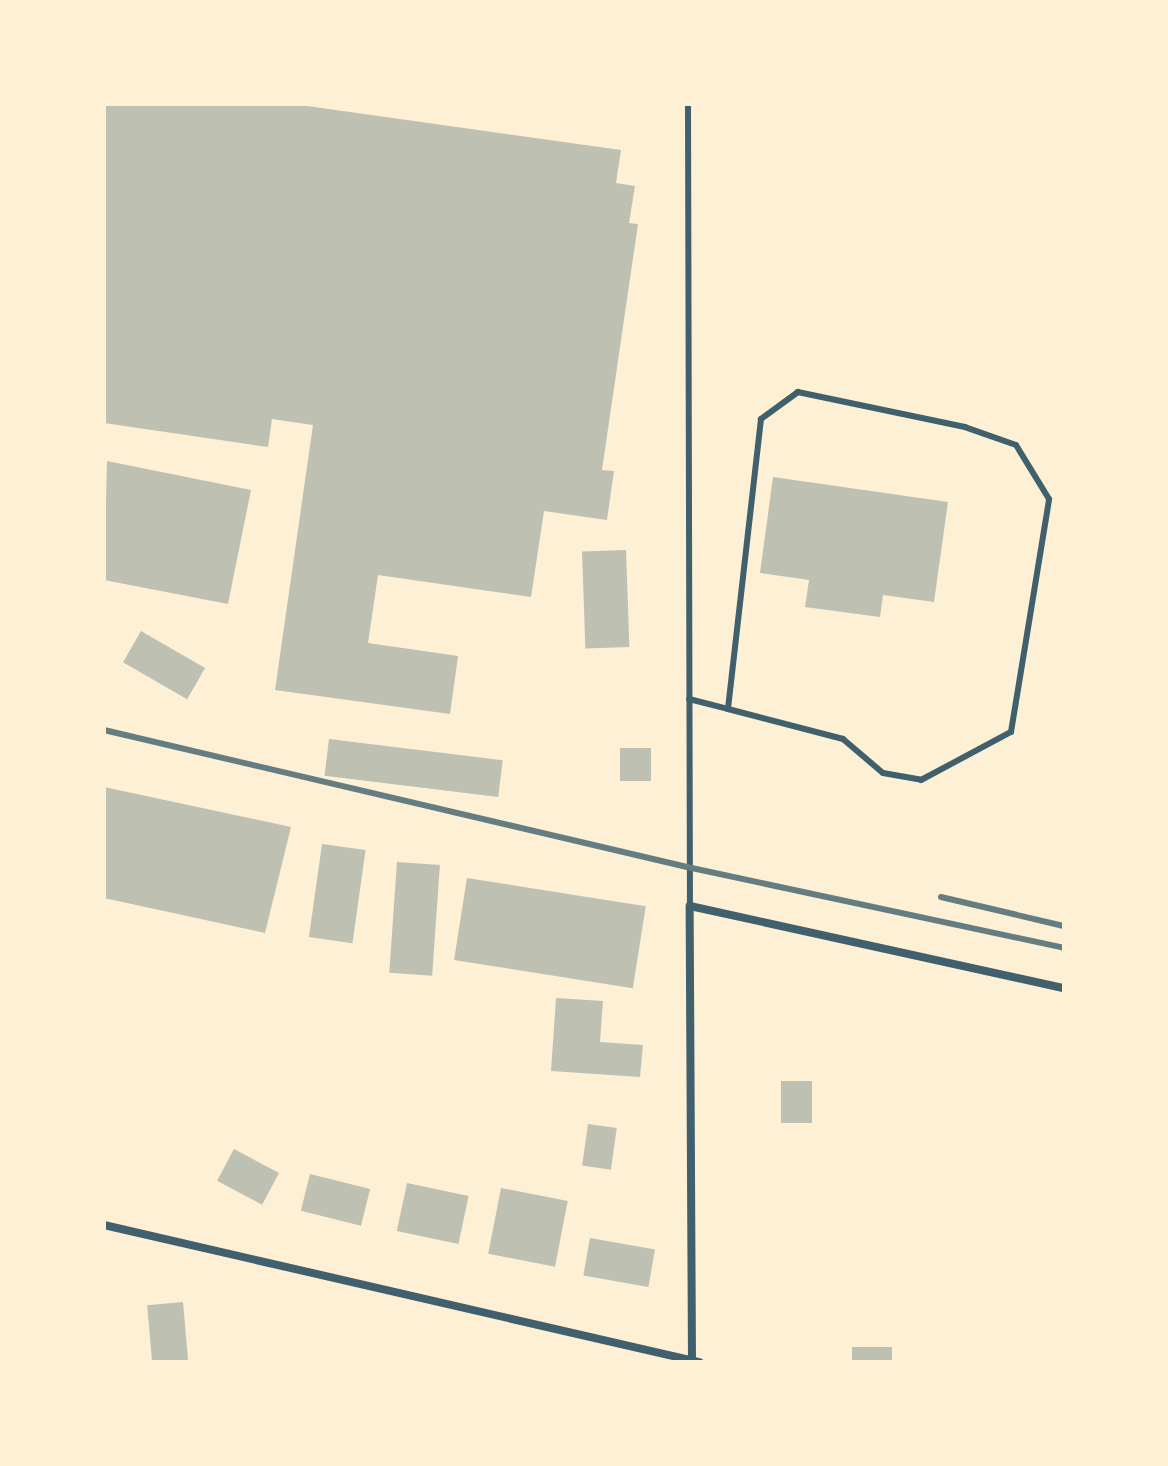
<!DOCTYPE html>
<style>
body{margin:0}
#map{position:relative;width:1168px;height:1466px;overflow:hidden;background:#fdf0d5;font-family:Lato,sans-serif}
div>[style]{position:absolute}
.building>*{inset:0;background:#bec0b2;transform-origin:0 0}
.service>*{height:6px;margin:-3px;padding:0 3px;transform-origin:3px;border-radius:3px;background:#3f606c}
.minor>*{height:8px;margin:-4px;padding:0 4px;transform-origin:4px;border-radius:4px;background:#3f606c}
.rail>*{height:6px;margin:-3px;padding:0 3px;transform-origin:3px;border-radius:3px;background:#657d81}
span{translate:-50% -50%;white-space:nowrap;text-align:center;line-height:1.15;-webkit-text-stroke:6px #fdf0d5;paint-order:stroke}
.frame{position:absolute;inset:0;border:106px solid #fdf0d5;pointer-events:none}
</style>
<div id="map">
<div class="building">
<i style="clip-path:polygon(104px 104px,293px 104px,621px 150px,616px 183px,635px 186px,629px 223px,638px 224px,602px 470px,614px 471px,607px 520px,544px 511px,531px 597px,378px 575px,368px 643px,458px 656px,450px 714px,275px 690px,313px 425px,272px 419px,268px 447px,104px 423px)"></i>
<i style="clip-path:polygon(107px 461px,251px 490px,228px 604px,104px 580px)"></i>
<i style="clip-path:polygon(773px 477px,948px 502px,934px 602px,883px 595px,880px 617px,805px 607px,809px 580px,760px 573px)"></i>
<i style="left:626px;top:550px;width:97px;height:44px;rotate:88deg"></i>
<i style="left:141px;top:631px;width:74px;height:36px;rotate:30deg"></i>
<i style="left:329px;top:739px;width:175px;height:37px;rotate:7deg"></i>
<i style="left:651px;top:748px;width:33px;height:31px;rotate:90deg"></i>
<i style="clip-path:polygon(104px 787px,291px 827px,265px 933px,104px 898px)"></i>
<i style="left:322px;top:844px;width:44px;height:94px;rotate:8deg"></i>
<i style="left:397px;top:862px;width:43px;height:111px;rotate:4deg"></i>
<i style="left:467px;top:878px;width:181px;height:83px;rotate:9deg"></i>
<i style="clip-path:polygon(556px 998px,603px 1001px,600px 1042px,643px 1045px,640px 1077px,551px 1071px)"></i>
<i style="left:781px;top:1081px;width:31px;height:42px"></i>
<i style="left:588px;top:1124px;width:29px;height:42px;rotate:8deg"></i>
<i style="left:234px;top:1149px;width:51px;height:36px;rotate:28deg"></i>
<i style="left:310px;top:1174px;width:62px;height:38px;rotate:14deg"></i>
<i style="left:407px;top:1183px;width:63px;height:49px;rotate:12deg"></i>
<i style="left:501px;top:1188px;width:68px;height:67px;rotate:11deg"></i>
<i style="left:590px;top:1238px;width:66px;height:38px;rotate:10deg"></i>
<i style="left:183px;top:1302px;width:60px;height:36px;rotate:85deg"></i>
<i style="left:892px;top:1347px;width:15px;height:40px;rotate:90deg"></i>
</div>
<div class="service">
<i style="left:688px;top:104px;width:802px;rotate:89.86deg"></i>
<i style="left:689px;top:699px;width:40px;rotate:14.4deg"></i>
<i style="left:728px;top:709px;width:119px;rotate:14.6deg"></i>
<i style="left:843px;top:739px;width:52px;rotate:40.4deg"></i>
<i style="left:883px;top:773px;width:39px;rotate:10deg"></i>
<i style="left:921px;top:780px;width:102px;rotate:-28.1deg"></i>
<i style="left:1011px;top:732px;width:236px;rotate:-80.7deg"></i>
<i style="left:1049px;top:499px;width:63px;rotate:-121.4deg"></i>
<i style="left:1016px;top:445px;width:54px;rotate:-160.6deg"></i>
<i style="left:965px;top:427px;width:171px;rotate:-168.2deg"></i>
<i style="left:798px;top:392px;width:46px;rotate:143.9deg"></i>
<i style="left:761px;top:419px;width:292px;rotate:96.5deg"></i>
</div>
<div class="minor">
<i style="left:104px;top:1225px;width:611px;rotate:12.97deg"></i>
<i style="left:692px;top:1362px;width:456px;rotate:-90.3deg"></i>
<i style="left:690px;top:906px;width:383px;rotate:12.4deg"></i>
</div>
<div class="rail">
<i style="left:104px;top:730px;width:599px;rotate:13.22deg"></i>
<i style="left:687px;top:867px;width:386px;rotate:12.1deg"></i>
<i style="left:941px;top:897px;width:126px;rotate:13.3deg"></i>
</div>
<div class="frame"></div>
</div>
